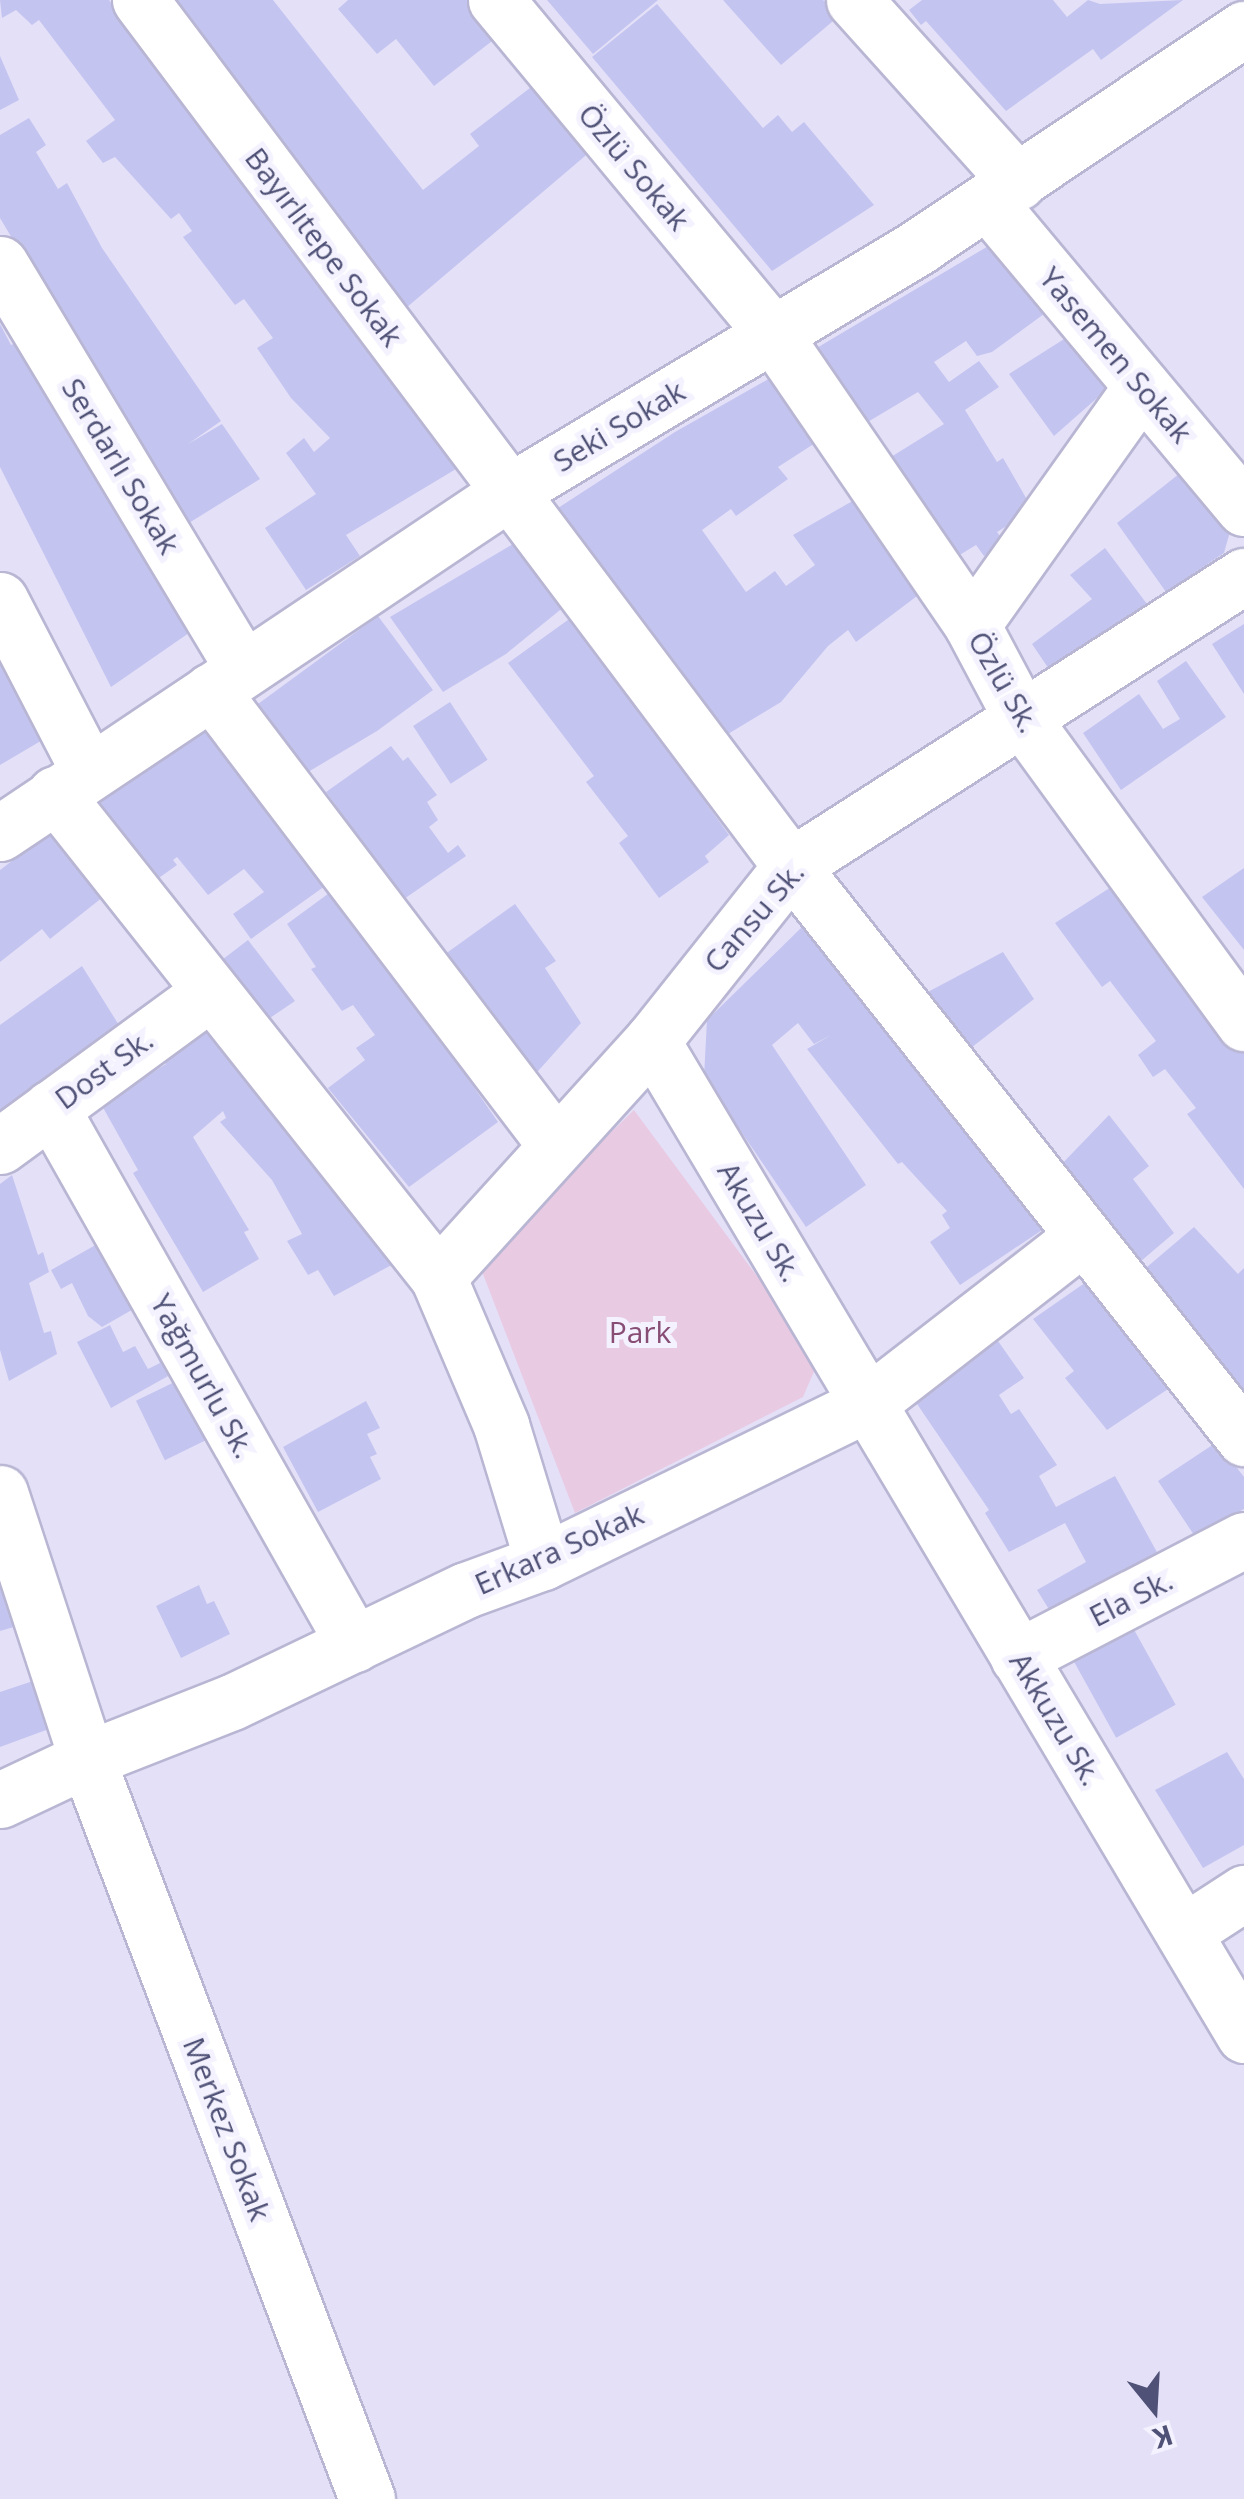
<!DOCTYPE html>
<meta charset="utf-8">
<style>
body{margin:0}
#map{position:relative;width:1244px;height:2499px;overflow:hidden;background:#efebfc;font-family:"Open Sans",sans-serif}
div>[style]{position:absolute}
.residential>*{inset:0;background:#e4e0f8;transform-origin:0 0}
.green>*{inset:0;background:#e9cae3}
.building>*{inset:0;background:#c4c4f0;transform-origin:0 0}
.roads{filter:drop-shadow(2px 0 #b8b6d3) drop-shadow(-2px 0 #b8b6d3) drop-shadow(0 2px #b8b6d3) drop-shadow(0 -2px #b8b6d3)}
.minor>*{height:55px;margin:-27.5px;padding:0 27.5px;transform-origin:27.5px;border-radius:27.5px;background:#fff}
span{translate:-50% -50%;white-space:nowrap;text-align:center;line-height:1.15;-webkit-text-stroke:10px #f4f2fe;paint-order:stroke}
.street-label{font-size:30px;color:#4f5176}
.park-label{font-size:30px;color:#874d75}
.north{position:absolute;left:1104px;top:2359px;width:100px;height:100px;-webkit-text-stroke:8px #f4f2fe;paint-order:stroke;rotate:162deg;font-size:28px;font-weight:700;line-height:40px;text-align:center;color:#4f5176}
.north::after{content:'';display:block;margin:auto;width:35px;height:45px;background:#4f5176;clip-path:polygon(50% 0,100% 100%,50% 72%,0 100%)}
</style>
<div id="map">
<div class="residential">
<i style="left:0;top:0;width:1244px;height:2499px"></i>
</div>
<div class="green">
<i style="clip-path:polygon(634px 1110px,819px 1360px,803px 1397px,575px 1513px,478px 1261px)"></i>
</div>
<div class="building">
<i style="clip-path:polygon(0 0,109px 0,466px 463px,346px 535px,360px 556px,306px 590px,265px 528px,316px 494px,286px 453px,304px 438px,314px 452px,330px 438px,291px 398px,257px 348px,273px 338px,244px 299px,235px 305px,183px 237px,192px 231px,179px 213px,171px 219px,115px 157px,103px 163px,86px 141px,115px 120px,39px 20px,32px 25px,16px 10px,2px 18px)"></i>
<i style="clip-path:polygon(162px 0,273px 0,423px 190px,479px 146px,470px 134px,543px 78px,598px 145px,406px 308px)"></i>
<i style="clip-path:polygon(348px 0,479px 0,505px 31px,434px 86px,396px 39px,377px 54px,338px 9px)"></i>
<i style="clip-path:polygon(547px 0,658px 0,593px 54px)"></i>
<i style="clip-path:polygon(723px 0,823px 0,839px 16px,781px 65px)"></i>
<i style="clip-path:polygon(922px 0,1053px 0,1067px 17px,1088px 0,1100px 4px,1183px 0,1101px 60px,1093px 49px,1006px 111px,926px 21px,921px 25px,909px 10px)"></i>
<i style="clip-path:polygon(657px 4px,763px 128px,778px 115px,792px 132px,804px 122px,874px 205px,772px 271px,592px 57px)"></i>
<i style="clip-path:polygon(0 56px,19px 100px,0 110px)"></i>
<i style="clip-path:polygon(29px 118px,46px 145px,36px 152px,58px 189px,67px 183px,102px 248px,221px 421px,188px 444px,222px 424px,260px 479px,184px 526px,0 218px,0 135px)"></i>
<i style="clip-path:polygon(990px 245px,1048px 311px,992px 352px,977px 356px,966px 341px,934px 362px,949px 382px,979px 361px,999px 387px,965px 410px,997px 462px,1003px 458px,1033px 510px,997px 532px,1005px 543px,984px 556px,976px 545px,958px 556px,891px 457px,944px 424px,918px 392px,866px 423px,815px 349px)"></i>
<i style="clip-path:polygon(0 324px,11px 345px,25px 339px,199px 626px,111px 687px,0 467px)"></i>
<i style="clip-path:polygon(1072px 334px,1113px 384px,1054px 436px,1009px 374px)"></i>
<i style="clip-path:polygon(779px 373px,823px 438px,778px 467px,788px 479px,736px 516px,731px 509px,702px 530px,746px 592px,775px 571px,786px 586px,815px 565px,793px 535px,863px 495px,925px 590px,856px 642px,848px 630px,828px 646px,781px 702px,728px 734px,558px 508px,675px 432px)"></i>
<i style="clip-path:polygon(1184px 470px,1231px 528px,1224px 553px,1166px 592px,1117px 523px)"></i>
<i style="clip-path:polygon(518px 541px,565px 606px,506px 654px,443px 692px,390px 617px)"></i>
<i style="clip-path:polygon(1105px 548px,1147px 604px,1053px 675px,1032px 644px,1092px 599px,1070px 575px)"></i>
<i style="clip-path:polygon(378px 616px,433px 690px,377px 731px,308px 772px,258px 704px)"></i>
<i style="clip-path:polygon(572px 617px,729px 835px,705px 856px,709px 862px,659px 898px,619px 843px,628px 836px,586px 782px,594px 776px,508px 663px)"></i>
<i style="clip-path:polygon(0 623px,51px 735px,0 765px)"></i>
<i style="clip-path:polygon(1244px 624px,1244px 694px,1212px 644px)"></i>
<i style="clip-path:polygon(1186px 661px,1226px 717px,1121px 790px,1083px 733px,1139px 694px,1163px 729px,1180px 719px,1157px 681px)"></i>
<i style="left:450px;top:702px;width:69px;height:44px;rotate:57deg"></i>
<i style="clip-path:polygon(210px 717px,332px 881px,251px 939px,233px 914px,264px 892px,244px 869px,208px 895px,177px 857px,173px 860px,177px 865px,149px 885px,88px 805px)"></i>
<i style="clip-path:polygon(391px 746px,403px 761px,408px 757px,437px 795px,427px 802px,438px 820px,429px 827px,448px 853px,458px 845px,466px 856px,404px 899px,326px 792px)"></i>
<i style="clip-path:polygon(53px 830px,108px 893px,50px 939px,42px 929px,0 962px,0 870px)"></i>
<i style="clip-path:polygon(1244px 868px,1244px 950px,1202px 897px)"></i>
<i style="clip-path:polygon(1119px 882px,1244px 1046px,1244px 1189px,1187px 1114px,1196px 1108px,1165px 1069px,1153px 1077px,1138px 1055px,1156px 1041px,1110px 981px,1102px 987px,1055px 923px)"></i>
<i style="clip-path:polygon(336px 888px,498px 1122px,409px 1187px,328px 1088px,365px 1060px,356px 1048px,375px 1035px,353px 1005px,342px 1011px,311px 969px,316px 967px,287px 924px)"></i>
<i style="clip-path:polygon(515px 904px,556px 961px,545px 968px,581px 1023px,531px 1079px,441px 957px)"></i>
<i style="clip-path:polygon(804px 925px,1045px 1228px,960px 1285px,930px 1242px,950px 1228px,942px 1215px,947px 1211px,902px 1162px,898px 1164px,807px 1049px,831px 1035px,814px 1044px,798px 1023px,772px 1045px,866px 1185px,806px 1227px,704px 1077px,707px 1020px)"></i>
<i style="clip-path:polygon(248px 940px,295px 1001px,264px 1022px,214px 966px)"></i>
<i style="clip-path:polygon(1003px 952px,1034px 999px,967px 1051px,926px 993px)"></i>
<i style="clip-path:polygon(82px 966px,122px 1030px,0 1124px,0 1025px)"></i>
<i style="clip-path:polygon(214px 1021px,397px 1262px,334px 1296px,318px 1270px,308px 1275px,287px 1241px,302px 1234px,272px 1180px,220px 1122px,226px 1118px,223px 1111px,193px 1137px,249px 1230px,244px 1232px,259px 1259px,203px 1292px,133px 1173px,138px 1170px,101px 1104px,166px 1064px,163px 1060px)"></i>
<i style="clip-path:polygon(1109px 1115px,1149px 1166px,1133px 1179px,1174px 1233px,1134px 1267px,1057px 1169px)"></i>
<i style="clip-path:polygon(12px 1175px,38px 1255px,43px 1252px,49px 1272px,29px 1283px,44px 1333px,51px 1331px,57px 1354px,9px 1381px,0 1350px,0 1184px)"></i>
<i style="clip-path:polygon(1194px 1227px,1238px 1274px,1244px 1268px,1244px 1399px,1140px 1273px)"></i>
<i style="clip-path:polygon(117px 1233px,151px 1299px,102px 1327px,88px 1316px,72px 1283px,61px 1289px,51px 1270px)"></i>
<i style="clip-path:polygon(1089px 1280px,1174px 1385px,1107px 1430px,1065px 1378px,1074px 1371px,1033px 1319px)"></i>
<i style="clip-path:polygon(162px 1321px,186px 1366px,111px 1408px,77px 1342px,110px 1325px,123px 1352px,135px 1346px,148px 1369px,160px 1363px,144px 1331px)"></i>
<i style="clip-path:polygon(998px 1341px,1024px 1378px,999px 1395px,1011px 1414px,1019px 1409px,1057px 1465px,1039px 1476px,1056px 1507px,1115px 1476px,1158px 1554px,1050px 1611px,1037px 1590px,1086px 1562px,1065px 1523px,1009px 1552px,985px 1513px,989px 1510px,913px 1398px)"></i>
<i style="left:189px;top:1375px;width:66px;height:59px;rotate:64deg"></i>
<i style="clip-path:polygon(366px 1401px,380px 1428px,367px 1434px,377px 1454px,370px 1457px,381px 1479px,318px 1512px,283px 1447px)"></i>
<i style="clip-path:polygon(1217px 1442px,1244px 1477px,1244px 1509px,1194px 1535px,1158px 1481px)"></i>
<i style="clip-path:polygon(0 1547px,24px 1624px,0 1631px)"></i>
<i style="clip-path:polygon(199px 1585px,207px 1604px,214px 1601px,230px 1634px,181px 1658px,156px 1606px)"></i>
<i style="left:1132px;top:1626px;width:90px;height:68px;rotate:61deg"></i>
<i style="clip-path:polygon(39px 1679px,57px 1726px,0 1747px,0 1692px)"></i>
<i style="clip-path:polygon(1227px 1752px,1244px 1779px,1244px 1845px,1203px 1868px,1155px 1790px)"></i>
</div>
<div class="roads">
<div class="minor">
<i style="left:140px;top:0;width:1083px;rotate:53.07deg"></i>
<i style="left:791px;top:866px;width:730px;rotate:51.62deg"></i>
<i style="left:496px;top:0;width:434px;rotate:50.3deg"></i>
<i style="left:773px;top:334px;width:353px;rotate:55.6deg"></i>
<i style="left:972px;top:625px;width:104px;rotate:62deg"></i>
<i style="left:1021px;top:717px;width:379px;rotate:53.9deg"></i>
<i style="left:854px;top:0;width:245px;rotate:48deg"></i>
<i style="left:988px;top:202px;width:399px;rotate:50.1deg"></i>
<i style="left:0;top:264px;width:471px;rotate:59deg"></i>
<i style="left:0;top:600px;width:194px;rotate:62.6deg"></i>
<i style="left:972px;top:625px;width:293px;rotate:-54.6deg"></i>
<i style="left:211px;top:691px;width:569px;rotate:52.79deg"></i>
<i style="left:55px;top:794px;width:616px;rotate:51.59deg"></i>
<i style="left:438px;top:1277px;width:161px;rotate:66.9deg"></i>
<i style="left:501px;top:1425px;width:143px;rotate:73deg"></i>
<i style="left:0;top:833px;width:613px;rotate:-33.82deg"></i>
<i style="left:509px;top:492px;width:477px;rotate:-30.9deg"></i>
<i style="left:918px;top:247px;width:392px;rotate:-33.8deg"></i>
<i style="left:652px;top:1041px;width:1157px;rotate:59.22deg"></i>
<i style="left:51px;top:1108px;width:616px;rotate:60.52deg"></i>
<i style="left:0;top:1146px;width:259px;rotate:-36.2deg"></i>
<i style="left:438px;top:1277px;width:319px;rotate:-47.8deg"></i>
<i style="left:652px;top:1041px;width:223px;rotate:-51.5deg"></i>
<i style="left:791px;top:866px;width:538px;rotate:-32.63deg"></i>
<i style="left:0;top:1493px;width:280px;rotate:71.9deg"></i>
<i style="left:87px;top:1759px;width:791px;rotate:69.27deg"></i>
<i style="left:1018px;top:1657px;width:254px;rotate:-27.4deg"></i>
<i style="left:0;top:1800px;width:96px;rotate:-25.2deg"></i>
<i style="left:87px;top:1759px;width:156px;rotate:-21.5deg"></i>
<i style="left:232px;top:1702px;width:259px;rotate:-25.6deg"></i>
<i style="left:466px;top:1590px;width:82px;rotate:-20deg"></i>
<i style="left:543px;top:1562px;width:360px;rotate:-26deg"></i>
<i style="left:867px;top:1404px;width:272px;rotate:-37.8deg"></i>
<i style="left:1184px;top:1932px;width:72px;rotate:-33deg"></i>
</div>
</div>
<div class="street-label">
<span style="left:634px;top:167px;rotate:50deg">Özlü Sokak</span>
<span style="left:324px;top:247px;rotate:53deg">Bayırlıtepe Sokak</span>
<span style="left:1116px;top:355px;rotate:50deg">Yasemen Sokak</span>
<span style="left:619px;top:426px;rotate:-31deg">Seki Sokak</span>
<span style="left:121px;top:466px;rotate:59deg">Serdarlı Sokak</span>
<span style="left:1004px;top:682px;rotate:60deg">Özlü Sk.</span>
<span style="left:754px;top:917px;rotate:-49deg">Cansu Sk.</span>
<span style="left:104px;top:1069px;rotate:-36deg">Dost Sk.</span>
<span style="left:760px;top:1222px;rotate:59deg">Akuzu Sk.</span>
<span style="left:203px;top:1376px;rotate:61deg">Yağmurlu Sk.</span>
<span style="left:559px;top:1549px;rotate:-24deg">Erkara Sokak</span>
<span style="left:1131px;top:1598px;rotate:-27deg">Ela Sk.</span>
<span style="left:1056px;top:1719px;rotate:59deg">Akkuzu Sk.</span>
<span style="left:227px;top:2129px;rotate:69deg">Merkez Sokak</span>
</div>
<div class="park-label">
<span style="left:640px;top:1332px">Park</span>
</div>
<div class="north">K</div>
</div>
